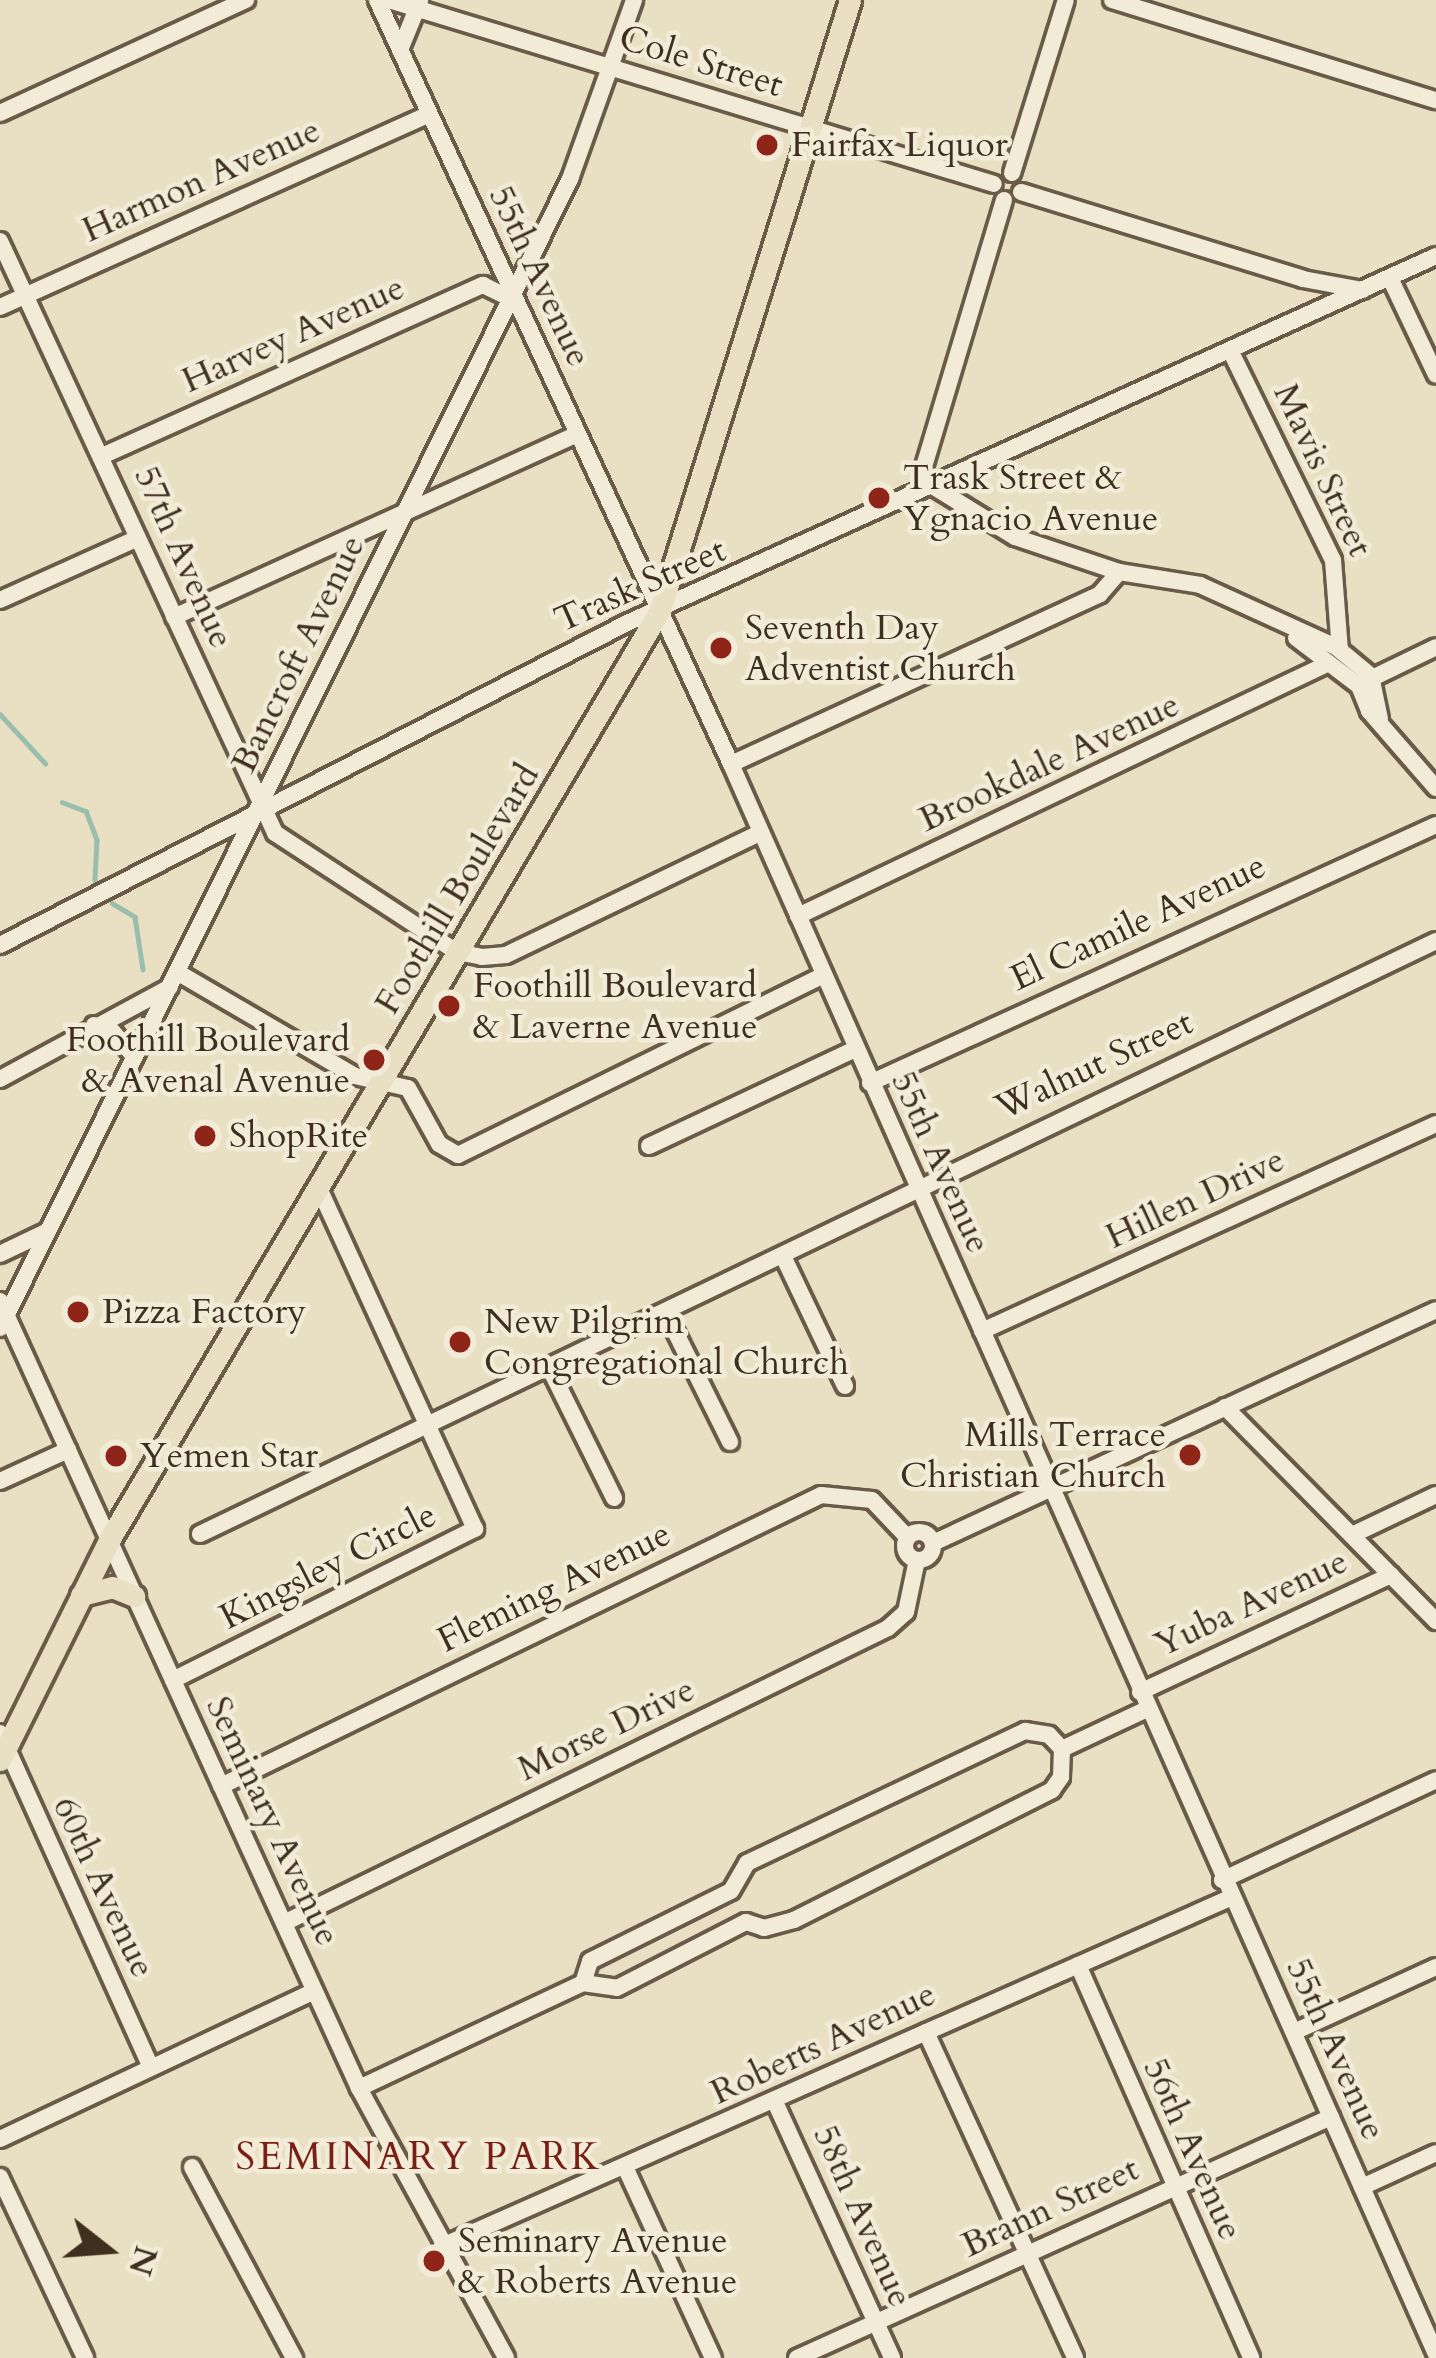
<!DOCTYPE html>
<style>
body{margin:0}
#map{position:relative;width:1436px;height:2358px;overflow:hidden;background:#e9e0c3;font-family:Cardo,serif}
div>[style]{position:absolute}
.stream>*{height:4.5px;margin:-2.25px;padding:0 2.25px;transform-origin:2.25px;border-radius:2.25px;background:#99bead}
.roads{filter:drop-shadow(3px 0 #6a5b48) drop-shadow(-3px 0 #6a5b48) drop-shadow(0 3px #6a5b48) drop-shadow(0 -3px #6a5b48)}
.minor>*{height:16px;margin:-8px;padding:0 8px;transform-origin:8px;border-radius:8px;background:#f1ebd8}
.minor>.ring{margin:-8px;padding:0;box-sizing:content-box;background:none;border:16px solid #f1ebd8;border-radius:50%}
.major>*{height:21px;margin:-10.5px;padding:0 10.5px;transform-origin:10.5px;border-radius:10.5px;background:#e9e0c3}
.dots>*{width:33px;height:33px;translate:-50% -50%;box-sizing:border-box;border:6px solid #f1ebd8;border-radius:50%}
span{translate:-50% -50%;white-space:nowrap;text-align:center;line-height:1.15;-webkit-text-stroke:9px #f1ebd8;paint-order:stroke}
.street-label{font-size:36px;color:#3f2f1f}
.poi-label{font-size:36px;color:#3f2f1f}
.left{translate:0 -50%;text-align:left}
.right{translate:-100% -50%;text-align:right}
.neighbourhood-label{font-size:39px;color:#7a1f14;letter-spacing:3px}
.north{position:absolute;left:48px;top:2190px;width:120px;height:120px;-webkit-text-stroke:9px #f1ebd8;paint-order:stroke;rotate:107deg;font-size:33px;font-weight:700;line-height:48px;text-align:center;color:#3f2f1f}
.north::after{content:'';display:block;margin:auto;width:42px;height:54px;background:#3f2f1f;clip-path:polygon(50% 0,100% 100%,50% 72%,0 100%)}
</style>
<div id="map">
<div class="stream">
<i style="left:0;top:714px;width:67px;rotate:47.4deg"></i>
<i style="left:62px;top:802px;width:26px;rotate:21deg"></i>
<i style="left:86px;top:811px;width:31px;rotate:69deg"></i>
<i style="left:97px;top:840px;width:40px;rotate:92.9deg"></i>
<i style="left:112px;top:903px;width:27px;rotate:31deg"></i>
<i style="left:135px;top:917px;width:53px;rotate:81.3deg"></i>
</div>
<div class="roads">
<div class="minor">
<i style="left:377px;top:0;width:842px;rotate:65.14deg"></i>
<i style="left:731px;top:764px;width:1739px;rotate:66.09deg"></i>
<i style="left:389px;top:0;width:632px;rotate:16.92deg"></i>
<i style="left:1112px;top:0;width:339px;rotate:17.2deg"></i>
<i style="left:400px;top:50px;width:53px;rotate:-67.8deg"></i>
<i style="left:0;top:113px;width:271px;rotate:-24.7deg"></i>
<i style="left:1012px;top:173px;width:181px;rotate:-72.7deg"></i>
<i style="left:1021px;top:192px;width:295px;rotate:17.1deg"></i>
<i style="left:1303px;top:279px;width:61px;rotate:10.4deg"></i>
<i style="left:1004px;top:200px;width:282px;rotate:106.7deg"></i>
<i style="left:923px;top:470px;width:20px;rotate:57deg"></i>
<i style="left:934px;top:487px;width:95px;rotate:31.7deg"></i>
<i style="left:1015px;top:537px;width:110px;rotate:18.6deg"></i>
<i style="left:1119px;top:572px;width:82px;rotate:9.1deg"></i>
<i style="left:1200px;top:585px;width:149px;rotate:24.5deg"></i>
<i style="left:1336px;top:647px;width:45px;rotate:39.6deg"></i>
<i style="left:1371px;top:676px;width:44px;rotate:78.2deg"></i>
<i style="left:0;top:241px;width:653px;rotate:65.08deg"></i>
<i style="left:275px;top:833px;width:217px;rotate:33.2deg"></i>
<i style="left:457px;top:952px;width:25px;rotate:11deg"></i>
<i style="left:482px;top:957px;width:24px;rotate:-5deg"></i>
<i style="left:506px;top:955px;width:282px;rotate:-25.7deg"></i>
<i style="left:1390px;top:278px;width:107px;rotate:64.6deg"></i>
<i style="left:0;top:307px;width:470px;rotate:-24.2deg"></i>
<i style="left:1230px;top:350px;width:234px;rotate:63.9deg"></i>
<i style="left:1333px;top:560px;width:90px;rotate:85.6deg"></i>
<i style="left:102px;top:456px;width:418px;rotate:-24.2deg"></i>
<i style="left:483px;top:285px;width:30px;rotate:26deg"></i>
<i style="left:0;top:600px;width:151px;rotate:-24.2deg"></i>
<i style="left:174px;top:617px;width:440px;rotate:-24.4deg"></i>
<i style="left:1296px;top:638px;width:79px;rotate:37.3deg"></i>
<i style="left:1359px;top:686px;width:27px;rotate:68deg"></i>
<i style="left:1369px;top:711px;width:102px;rotate:49deg"></i>
<i style="left:1362px;top:683px;width:82px;rotate:-25.9deg"></i>
<i style="left:731px;top:764px;width:406px;rotate:-24.7deg"></i>
<i style="left:1100px;top:594px;width:29px;rotate:-49deg"></i>
<i style="left:798px;top:916px;width:584px;rotate:-25.47deg"></i>
<i style="left:0;top:945px;width:705px;rotate:-27.18deg"></i>
<i style="left:627px;top:623px;width:888px;rotate:-24.4deg"></i>
<i style="left:177px;top:972px;width:206px;rotate:30.3deg"></i>
<i style="left:355px;top:1076px;width:54px;rotate:12.8deg"></i>
<i style="left:408px;top:1088px;width:64px;rotate:61deg"></i>
<i style="left:439px;top:1144px;width:22px;rotate:30deg"></i>
<i style="left:458px;top:1155px;width:408px;rotate:-26.2deg"></i>
<i style="left:94px;top:1025px;width:20px;rotate:20deg"></i>
<i style="left:113px;top:1032px;width:33px;rotate:49deg"></i>
<i style="left:0;top:1079px;width:193px;rotate:-28.4deg"></i>
<i style="left:870px;top:1083px;width:622px;rotate:-24.5deg"></i>
<i style="left:649px;top:1146px;width:228px;rotate:-25.2deg"></i>
<i style="left:0;top:1254px;width:51px;rotate:-25.6deg"></i>
<i style="left:783px;top:1256px;width:144px;rotate:64.5deg"></i>
<i style="left:0;top:1301px;width:865px;rotate:65.48deg"></i>
<i style="left:359px;top:2088px;width:307px;rotate:61.4deg"></i>
<i style="left:666px;top:1313px;width:144px;rotate:63.6deg"></i>
<i style="left:0;top:1328px;width:1283px;rotate:-63.61deg"></i>
<i style="left:570px;top:179px;width:190px;rotate:-70.3deg"></i>
<i style="left:982px;top:1331px;width:499px;rotate:-24.5deg"></i>
<i style="left:550px;top:1369px;width:144px;rotate:63.6deg"></i>
<i style="left:1225px;top:1407px;width:301px;rotate:45.4deg"></i>
<i style="left:0;top:1481px;width:75px;rotate:-24.5deg"></i>
<i class="ring" style="left:905px;top:1532px;width:12px;height:12px"></i>
<i style="left:200px;top:1534px;width:1371px;rotate:-25.63deg"></i>
<i style="left:1352px;top:1535px;width:93px;rotate:-25.5deg"></i>
<i style="left:933px;top:1543px;width:554px;rotate:-24.85deg"></i>
<i style="left:173px;top:1680px;width:338px;rotate:-26.6deg"></i>
<i style="left:475px;top:1529px;width:375px;rotate:-114.6deg"></i>
<i style="left:1140px;top:1692px;width:277px;rotate:-25deg"></i>
<i style="left:0;top:1733px;width:367px;rotate:65.7deg"></i>
<i style="left:1062px;top:1749px;width:94px;rotate:-25.2deg"></i>
<i style="left:221px;top:1786px;width:667px;rotate:-25.87deg"></i>
<i style="left:821px;top:1495px;width:51px;rotate:5.6deg"></i>
<i style="left:872px;top:1500px;width:52px;rotate:46.5deg"></i>
<i style="left:1222px;top:1880px;width:236px;rotate:-25deg"></i>
<i style="left:284px;top:1923px;width:672px;rotate:-26.03deg"></i>
<i style="left:888px;top:1628px;width:24px;rotate:-42deg"></i>
<i style="left:906px;top:1612px;width:53px;rotate:-78.1deg"></i>
<i style="left:1078px;top:1965px;width:429px;rotate:66.2deg"></i>
<i style="left:583px;top:1983px;width:23px;rotate:-72deg"></i>
<i style="left:590px;top:1961px;width:157px;rotate:-26.4deg"></i>
<i style="left:731px;top:1891px;width:32px;rotate:-60deg"></i>
<i style="left:747px;top:1863px;width:308px;rotate:-25.4deg"></i>
<i style="left:1025px;top:1731px;width:24px;rotate:9deg"></i>
<i style="left:1049px;top:1735px;width:19px;rotate:47deg"></i>
<i style="left:583px;top:1983px;width:34px;rotate:8deg"></i>
<i style="left:617px;top:1988px;width:145px;rotate:-27.1deg"></i>
<i style="left:746px;top:1922px;width:19px;rotate:18deg"></i>
<i style="left:764px;top:1928px;width:31px;rotate:-15deg"></i>
<i style="left:794px;top:1920px;width:289px;rotate:-26.7deg"></i>
<i style="left:1052px;top:1790px;width:16px;rotate:-55deg"></i>
<i style="left:1061px;top:1777px;width:28px;rotate:-88deg"></i>
<i style="left:926px;top:2032px;width:358px;rotate:65.4deg"></i>
<i style="left:1294px;top:2032px;width:156px;rotate:-24.6deg"></i>
<i style="left:359px;top:2088px;width:247px;rotate:-25.1deg"></i>
<i style="left:775px;top:2102px;width:281px;rotate:65.4deg"></i>
<i style="left:0;top:2139px;width:347px;rotate:-25.2deg"></i>
<i style="left:192px;top:2167px;width:217px;rotate:61.9deg"></i>
<i style="left:626px;top:2169px;width:208px;rotate:65.3deg"></i>
<i style="left:0;top:2177px;width:200px;rotate:64.8deg"></i>
<i style="left:1362px;top:2187px;width:81px;rotate:-24.7deg"></i>
<i style="left:442px;top:2246px;width:861px;rotate:-23.83deg"></i>
<i style="left:797px;top:2358px;width:586px;rotate:-24.29deg"></i>
</div>
<div class="major">
<i style="left:81px;top:1595px;width:32px;rotate:-14deg"></i>
<i style="left:112px;top:1587px;width:24px;rotate:22deg"></i>
<i style="left:0;top:1760px;width:246px;rotate:-63.6deg"></i>
<i style="left:109px;top:1540px;width:1081px;rotate:-59.35deg"></i>
<i style="left:660px;top:610px;width:639px;rotate:-72.7deg"></i>
</div>
</div>
<div class="dots">
<i style="left:767px;top:145px;background:#8f2418"></i>
<i style="left:879px;top:498px;background:#8f2418"></i>
<i style="left:721px;top:648px;background:#8f2418"></i>
<i style="left:449px;top:1006px;background:#8f2418"></i>
<i style="left:374px;top:1060px;background:#8f2418"></i>
<i style="left:205px;top:1136px;background:#8f2418"></i>
<i style="left:78px;top:1312px;background:#8f2418"></i>
<i style="left:460px;top:1342px;background:#8f2418"></i>
<i style="left:1190px;top:1455px;background:#8f2418"></i>
<i style="left:116px;top:1456px;background:#8f2418"></i>
<i style="left:434px;top:2261px;background:#8f2418"></i>
</div>
<div class="street-label">
<span style="left:701px;top:61px;rotate:17deg">Cole Street</span>
<span style="left:201px;top:180px;rotate:-24deg">Harmon Avenue</span>
<span style="left:540px;top:276px;rotate:65deg">55th Avenue</span>
<span style="left:293px;top:334px;rotate:-24deg">Harvey Avenue</span>
<span style="left:1323px;top:470px;rotate:65deg">Mavis Street</span>
<span style="left:184px;top:557px;rotate:66deg">57th Avenue</span>
<span style="left:640px;top:585px;rotate:-24deg">Trask Street</span>
<span style="left:298px;top:654px;rotate:-64deg">Bancroft Avenue</span>
<span style="left:1049px;top:762px;rotate:-25deg">Brookdale Avenue</span>
<span style="left:457px;top:889px;rotate:-59deg">Foothill Boulevard</span>
<span style="left:1138px;top:922px;rotate:-25deg">El Camile Avenue</span>
<span style="left:1094px;top:1065px;rotate:-25deg">Walnut Street</span>
<span style="left:941px;top:1162px;rotate:66deg">55th Avenue</span>
<span style="left:1195px;top:1198px;rotate:-25deg">Hillen Drive</span>
<span style="left:328px;top:1566px;rotate:-27deg">Kingsley Circle</span>
<span style="left:554px;top:1587px;rotate:-26deg">Fleming Avenue</span>
<span style="left:1251px;top:1603px;rotate:-25deg">Yuba Avenue</span>
<span style="left:606px;top:1729px;rotate:-26deg">Morse Drive</span>
<span style="left:273px;top:1821px;rotate:65deg">Seminary Avenue</span>
<span style="left:104px;top:1887px;rotate:65deg">60th Avenue</span>
<span style="left:823px;top:2043px;rotate:-25deg">Roberts Avenue</span>
<span style="left:1336px;top:2049px;rotate:66deg">55th Avenue</span>
<span style="left:1193px;top:2149px;rotate:66deg">56th Avenue</span>
<span style="left:1050px;top:2207px;rotate:-25deg">Brann Street</span>
<span style="left:863px;top:2216px;rotate:66deg">58th Avenue</span>
</div>
<div class="poi-label">
<span class="left" style="left:791px;top:145px">Fairfax Liquor</span>
<span class="left" style="left:903px;top:498px">Trask Street &amp;<br>Ygnacio Avenue</span>
<span class="left" style="left:745px;top:648px">Seventh Day<br>Adventist Church</span>
<span class="left" style="left:473px;top:1006px">Foothill Boulevard<br>&amp; Laverne Avenue</span>
<span class="right" style="left:350px;top:1060px">Foothill Boulevard<br>&amp; Avenal Avenue</span>
<span class="left" style="left:229px;top:1136px">ShopRite</span>
<span class="left" style="left:102px;top:1312px">Pizza Factory</span>
<span class="left" style="left:484px;top:1342px">New Pilgrim<br>Congregational Church</span>
<span class="right" style="left:1166px;top:1455px">Mills Terrace<br>Christian Church</span>
<span class="left" style="left:140px;top:1456px">Yemen Star</span>
<span class="left" style="left:458px;top:2261px">Seminary Avenue<br>&amp; Roberts Avenue</span>
</div>
<div class="neighbourhood-label">
<span style="left:419px;top:2157px">SEMINARY PARK</span>
</div>
<div class="north">N</div>
</div>
